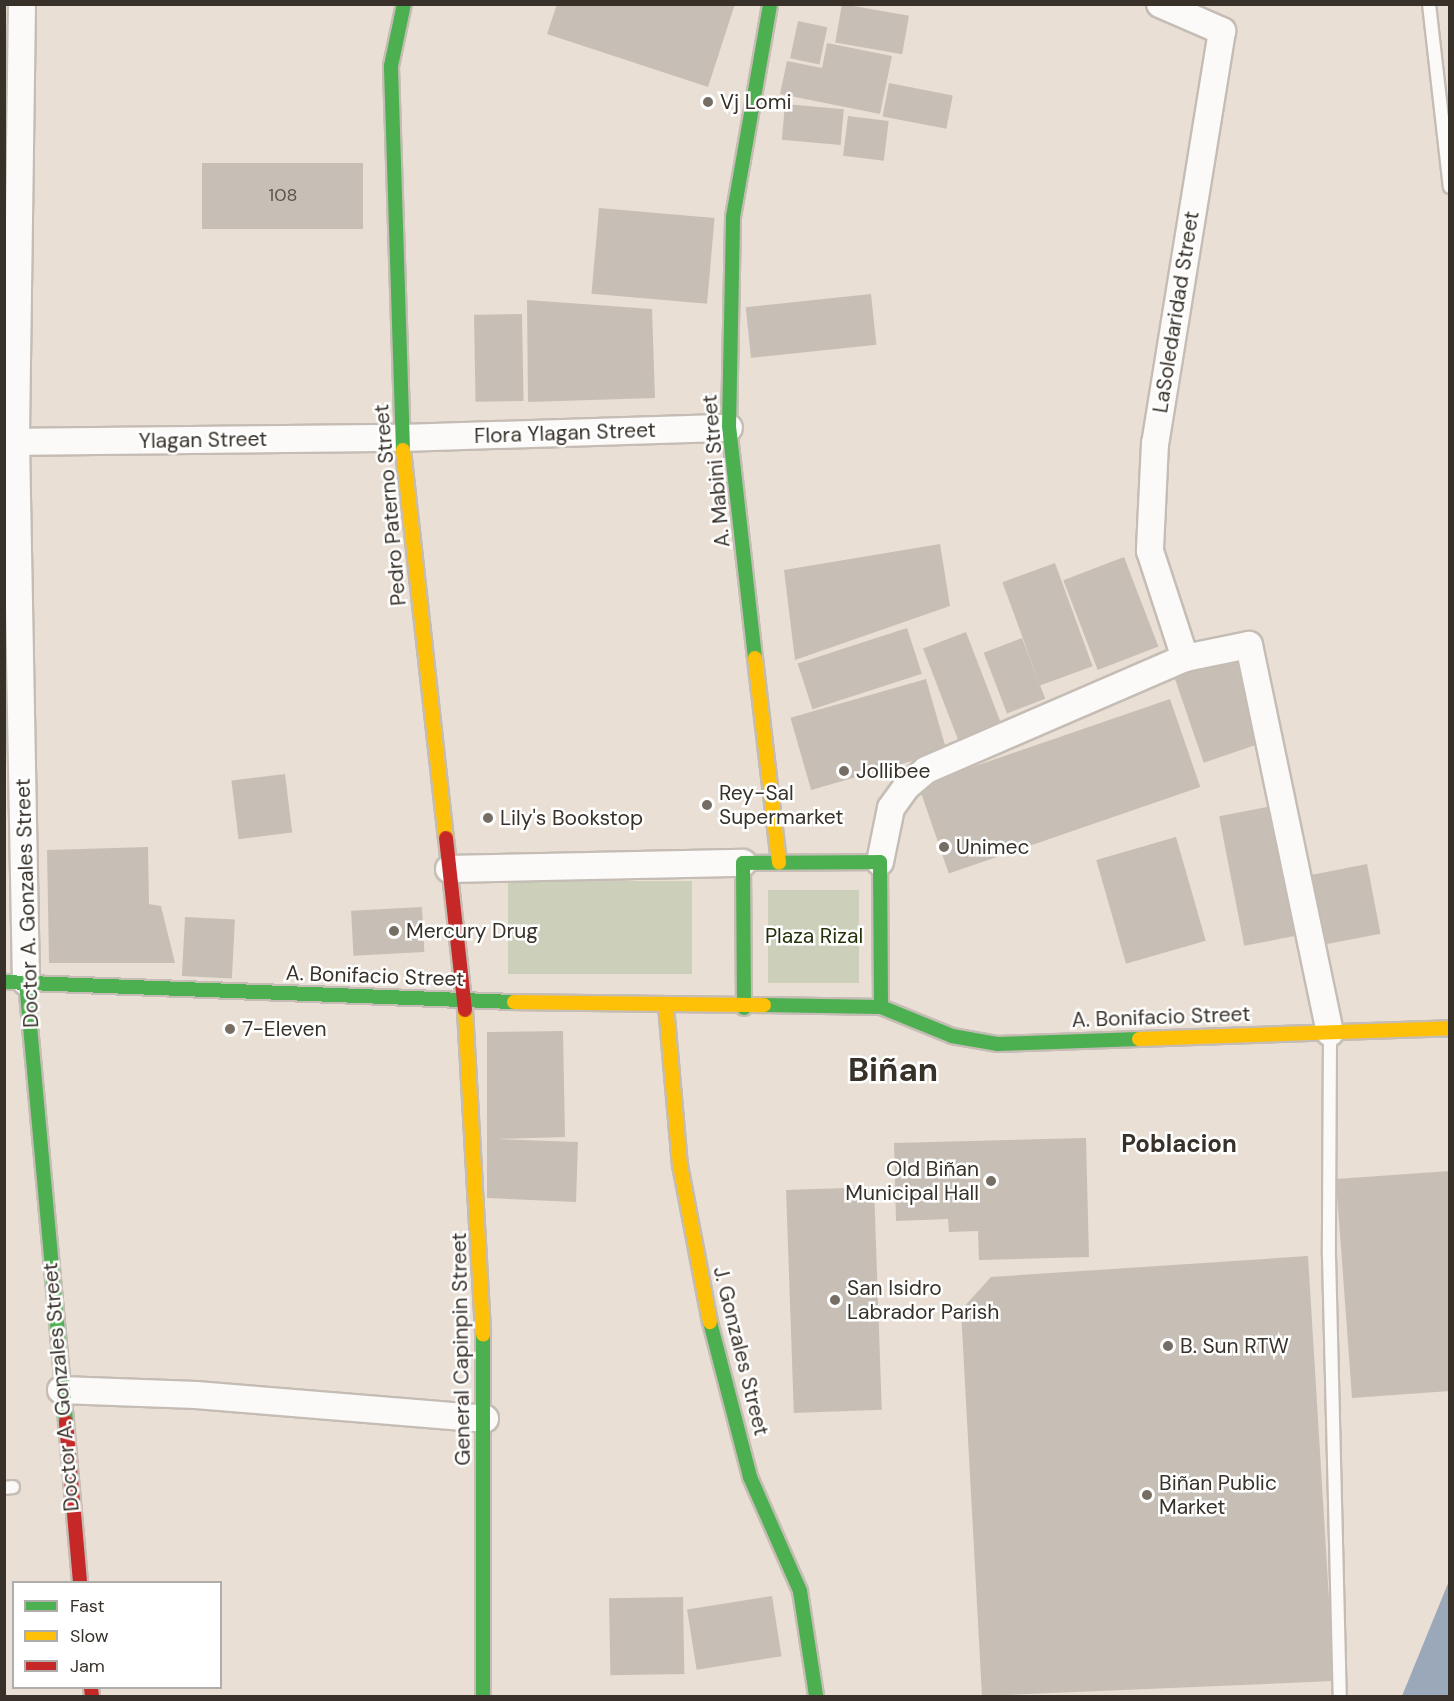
<!DOCTYPE html>
<meta charset="utf-8">
<style>
body{margin:0}
#map{position:relative;width:1454px;height:1701px;overflow:hidden;background:#e9dfd4;font-family:"DM Sans",sans-serif}
div>[style]{position:absolute}
.green>*{inset:0;background:#cccfba;transform-origin:0 0}
.water>*{inset:0;background:#9aa8ba}
.building>*{inset:0;background:#c7bfb6;transform-origin:0 0}
.roads{filter:drop-shadow(2px 0 #c5bdb5) drop-shadow(-2px 0 #c5bdb5) drop-shadow(0 2px #c5bdb5) drop-shadow(0 -2px #c5bdb5)}
.lane>*{height:12px;margin:-6px;padding:0 6px;transform-origin:6px;border-radius:6px;background:#fcfaf9}
.street>*{height:26px;margin:-13px;padding:0 13px;transform-origin:13px;border-radius:13px;background:#fcfaf9}
.fast>*{height:14px;margin:-7px;padding:0 7px;transform-origin:7px;border-radius:7px;background:#4caf50}
.slow>*{height:14px;margin:-7px;padding:0 7px;transform-origin:7px;border-radius:7px;background:#ffc107}
.jam>*{height:14px;margin:-7px;padding:0 7px;transform-origin:7px;border-radius:7px;background:#c62828}
.dots>*{width:16px;height:16px;translate:-50% -50%;box-sizing:border-box;border:3px solid #fff;border-radius:50%}
span{translate:-50% -50%;white-space:nowrap;text-align:center;line-height:1.15;-webkit-text-stroke:5px #fff;paint-order:stroke}
.number-label{font-size:18px;color:#5c544c}
.number-label span{-webkit-text-stroke-width:0}
.poi-label{font-size:21px;color:#383129}
.left{translate:0 -50%;text-align:left}
.right{translate:-100% -50%;text-align:right}
.street-label{font-size:21px;color:#383129}
.park-label{font-size:21px;color:#233309}
.quarter-label{font-size:24px;color:#383129;font-weight:700}
.town-label{font-size:33px;color:#383129;font-weight:700}
.frame{position:absolute;inset:0;border:6px solid #383129;pointer-events:none}
.legend{position:absolute;left:12px;top:1581px;width:210px;height:108px;box-sizing:border-box;background:#fff;border:2px solid #afada9;margin:0;padding:8px 10px;list-style:none;font-size:18px;color:#383129}
.legend li{display:flex;align-items:center;gap:12px;height:30px}
.legend b{width:30px;border:2px solid #afada9}
</style>
<div id="map">
<div class="green">
<i style="left:508px;top:881px;width:184px;height:93px"></i>
<i style="left:768px;top:890px;width:91px;height:93px"></i>
</div>
<div class="water">
<i style="clip-path:polygon(1449px 1581px,1449px 1696px,1402px 1696px)"></i>
</div>
<div class="building">
<i style="clip-path:polygon(557px 4px,735px 4px,708px 87px,547px 34px)"></i>
<i style="left:842px;top:4px;width:68px;height:39px;rotate:10deg"></i>
<i style="left:798px;top:21px;width:30px;height:38px;rotate:12deg"></i>
<i style="clip-path:polygon(827px 43px,892px 56px,880px 114px,780px 94px,787px 61px,822px 68px)"></i>
<i style="left:889px;top:83px;width:65px;height:34px;rotate:11deg"></i>
<i style="left:785px;top:104px;width:59px;height:36px;rotate:5deg"></i>
<i style="left:848px;top:116px;width:41px;height:40px;rotate:7deg"></i>
<i style="left:202px;top:163px;width:161px;height:66px"></i>
<i style="left:599px;top:208px;width:116px;height:86px;rotate:5deg"></i>
<i style="left:871px;top:294px;width:51px;height:126px;rotate:84deg"></i>
<i style="clip-path:polygon(527px 300px,652px 309px,655px 398px,528px 402px)"></i>
<i style="left:522px;top:314px;width:87px;height:48px;rotate:89deg"></i>
<i style="clip-path:polygon(940px 544px,950px 606px,795px 660px,784px 570px)"></i>
<i style="left:1124px;top:557px;width:96px;height:65px;rotate:69deg"></i>
<i style="left:1055px;top:563px;width:110px;height:56px;rotate:70deg"></i>
<i style="left:907px;top:628px;width:48px;height:115px;rotate:72deg"></i>
<i style="left:966px;top:632px;width:99px;height:46px;rotate:69deg"></i>
<i style="left:1022px;top:638px;width:65px;height:41px;rotate:69deg"></i>
<i style="left:1234px;top:654px;width:93px;height:64px;rotate:71deg"></i>
<i style="left:926px;top:679px;width:75px;height:141px;rotate:74deg"></i>
<i style="left:1170px;top:699px;width:93px;height:266px;rotate:71deg"></i>
<i style="left:285px;top:774px;width:59px;height:54px;rotate:83deg"></i>
<i style="left:1277px;top:805px;width:132px;height:59px;rotate:79deg"></i>
<i style="left:1176px;top:837px;width:108px;height:83px;rotate:74deg"></i>
<i style="clip-path:polygon(148px 847px,149px 904px,161px 906px,175px 963px,49px 963px,47px 850px)"></i>
<i style="left:1367px;top:864px;width:71px;height:65px;rotate:79deg"></i>
<i style="left:422px;top:907px;width:45px;height:71px;rotate:87deg"></i>
<i style="left:185px;top:917px;width:50px;height:59px;rotate:3deg"></i>
<i style="clip-path:polygon(563px 1031px,565px 1137px,497px 1139px,578px 1142px,576px 1202px,487px 1198px,487px 1032px)"></i>
<i style="clip-path:polygon(1086px 1138px,1089px 1257px,979px 1260px,978px 1231px,949px 1232px,948px 1219px,896px 1221px,894px 1143px)"></i>
<i style="clip-path:polygon(1450px 1171px,1450px 1391px,1352px 1398px,1336px 1179px)"></i>
<i style="left:874px;top:1187px;width:223px;height:88px;rotate:88deg"></i>
<i style="clip-path:polygon(1308px 1256px,1334px 1681px,982px 1696px,961px 1310px,991px 1277px)"></i>
<i style="left:772px;top:1596px;width:61px;height:86px;rotate:81deg"></i>
<i style="left:683px;top:1597px;width:77px;height:74px;rotate:89deg"></i>
</div>
<div class="roads">
<div class="lane">
<i style="left:1429px;top:4px;width:184px;rotate:83.5deg"></i>
<i style="left:1330px;top:1034px;width:222px;rotate:90.3deg"></i>
<i style="left:1329px;top:1256px;width:440px;rotate:88.6deg"></i>
<i style="left:4px;top:1488px;width:9px;rotate:-6deg"></i>
</div>
<div class="street">
<i style="left:22px;top:4px;width:438px;rotate:90.8deg"></i>
<i style="left:16px;top:442px;width:540px;rotate:88.94deg"></i>
<i style="left:1160px;top:4px;width:68px;rotate:23.5deg"></i>
<i style="left:1222px;top:31px;width:417px;rotate:99.2deg"></i>
<i style="left:1155px;top:443px;width:108px;rotate:92.7deg"></i>
<i style="left:1150px;top:551px;width:113px;rotate:71.9deg"></i>
<i style="left:4px;top:442px;width:398px;rotate:-0.6deg"></i>
<i style="left:402px;top:438px;width:327px;rotate:-1.8deg"></i>
<i style="left:880px;top:862px;width:55px;rotate:-78.5deg"></i>
<i style="left:891px;top:808px;width:26px;rotate:-54deg"></i>
<i style="left:906px;top:787px;width:26px;rotate:-40deg"></i>
<i style="left:926px;top:770px;width:282px;rotate:-23.4deg"></i>
<i style="left:1185px;top:658px;width:65px;rotate:-11.5deg"></i>
<i style="left:1249px;top:645px;width:396px;rotate:78.2deg"></i>
<i style="left:449px;top:869px;width:294px;rotate:-1.2deg"></i>
<i style="left:61px;top:1390px;width:135px;rotate:2.1deg"></i>
<i style="left:196px;top:1395px;width:290px;rotate:4.7deg"></i>
</div>
<div class="fast">
<i style="left:403px;top:450px;width:384px;rotate:-91.8deg"></i>
<i style="left:391px;top:66px;width:63px;rotate:-78.2deg"></i>
<i style="left:755px;top:658px;width:231px;rotate:-96.4deg"></i>
<i style="left:729px;top:428px;width:211px;rotate:-88.9deg"></i>
<i style="left:733px;top:217px;width:216px;rotate:-80.1deg"></i>
<i style="left:4px;top:982px;width:510px;rotate:2.25deg"></i>
<i style="left:26px;top:982px;width:442px;rotate:84.8deg"></i>
<i style="left:764px;top:1005px;width:117px;rotate:1deg"></i>
<i style="left:881px;top:1007px;width:77px;rotate:22.2deg"></i>
<i style="left:952px;top:1036px;width:47px;rotate:9.9deg"></i>
<i style="left:998px;top:1044px;width:141px;rotate:-2deg"></i>
<i style="left:744px;top:1008px;width:145px;rotate:-90.4deg"></i>
<i style="left:743px;top:863px;width:137px;rotate:-0.4deg"></i>
<i style="left:880px;top:862px;width:145px;rotate:89.6deg"></i>
<i style="left:710px;top:1322px;width:160px;rotate:75.5deg"></i>
<i style="left:750px;top:1477px;width:124px;rotate:66.3deg"></i>
<i style="left:800px;top:1591px;width:106px;rotate:81.3deg"></i>
<i style="left:483px;top:1335px;width:361px;rotate:90deg"></i>
</div>
<div class="slow">
<i style="left:403px;top:450px;width:390px;rotate:83.7deg"></i>
<i style="left:755px;top:658px;width:206px;rotate:83.3deg"></i>
<i style="left:514px;top:1002px;width:250px;rotate:0.7deg"></i>
<i style="left:666px;top:1006px;width:160px;rotate:85deg"></i>
<i style="left:680px;top:1165px;width:160px;rotate:79.2deg"></i>
<i style="left:465px;top:1010px;width:325px;rotate:86.8deg"></i>
<i style="left:1139px;top:1039px;width:311px;rotate:-2deg"></i>
</div>
<div class="jam">
<i style="left:446px;top:838px;width:173px;rotate:83.7deg"></i>
<i style="left:66px;top:1422px;width:161px;rotate:85deg"></i>
<i style="left:91px;top:1688px;width:8px;rotate:83deg"></i>
</div>
</div>
<div class="dots">
<i style="left:708px;top:102px;background:#766e65"></i>
<i style="left:844px;top:771px;background:#766e65"></i>
<i style="left:707px;top:805px;background:#766e65"></i>
<i style="left:488px;top:818px;background:#766e65"></i>
<i style="left:944px;top:847px;background:#766e65"></i>
<i style="left:394px;top:931px;background:#766e65"></i>
<i style="left:230px;top:1029px;background:#766e65"></i>
<i style="left:991px;top:1181px;background:#766e65"></i>
<i style="left:835px;top:1300px;background:#766e65"></i>
<i style="left:1168px;top:1346px;background:#766e65"></i>
<i style="left:1147px;top:1495px;background:#766e65"></i>
</div>
<div class="number-label">
<span style="left:283px;top:195px">108</span>
</div>
<div class="poi-label">
<span class="left" style="left:720px;top:102px">Vj Lomi</span>
<span class="left" style="left:856px;top:771px">Jollibee</span>
<span class="left" style="left:719px;top:805px">Rey-Sal<br>Supermarket</span>
<span class="left" style="left:500px;top:818px">Lily's Bookstop</span>
<span class="left" style="left:956px;top:847px">Unimec</span>
<span class="left" style="left:406px;top:931px">Mercury Drug</span>
<span class="left" style="left:242px;top:1029px">7-Eleven</span>
<span class="right" style="left:979px;top:1181px">Old Biñan<br>Municipal Hall</span>
<span class="left" style="left:847px;top:1300px">San Isidro<br>Labrador Parish</span>
<span class="left" style="left:1180px;top:1346px">B. Sun RTW</span>
<span class="left" style="left:1159px;top:1495px">Biñan Public<br>Market</span>
</div>
<div class="street-label">
<span style="left:1176px;top:312px;rotate:-81deg">LaSoledaridad Street</span>
<span style="left:565px;top:433px;rotate:-2deg">Flora Ylagan Street</span>
<span style="left:203px;top:440px;rotate:-1deg">Ylagan Street</span>
<span style="left:716px;top:471px;rotate:-95deg">A. Mabini Street</span>
<span style="left:390px;top:505px;rotate:-95deg">Pedro Paterno Street</span>
<span style="left:27px;top:903px;rotate:-92deg">Doctor A. Gonzales Street</span>
<span style="left:375px;top:976px;rotate:2deg">A. Bonifacio Street</span>
<span style="left:1161px;top:1017px;rotate:-2deg">A. Bonifacio Street</span>
<span style="left:461px;top:1349px;rotate:-91deg">General Capinpin Street</span>
<span style="left:741px;top:1351px;rotate:76deg">J. Gonzales Street</span>
<span style="left:61px;top:1387px;rotate:-95deg">Doctor A. Gonzales Street</span>
</div>
<div class="park-label">
<span style="left:814px;top:936px">Plaza Rizal</span>
</div>
<div class="quarter-label">
<span style="left:1179px;top:1144px">Poblacion</span>
</div>
<div class="town-label">
<span style="left:893px;top:1070px">Biñan</span>
</div>
<div class="frame"></div>
<ul class="legend">
<li><b style="height:8px;background:#4caf50"></b>Fast</li>
<li><b style="height:8px;background:#ffc107"></b>Slow</li>
<li><b style="height:8px;background:#c62828"></b>Jam</li>
</ul>
</div>
